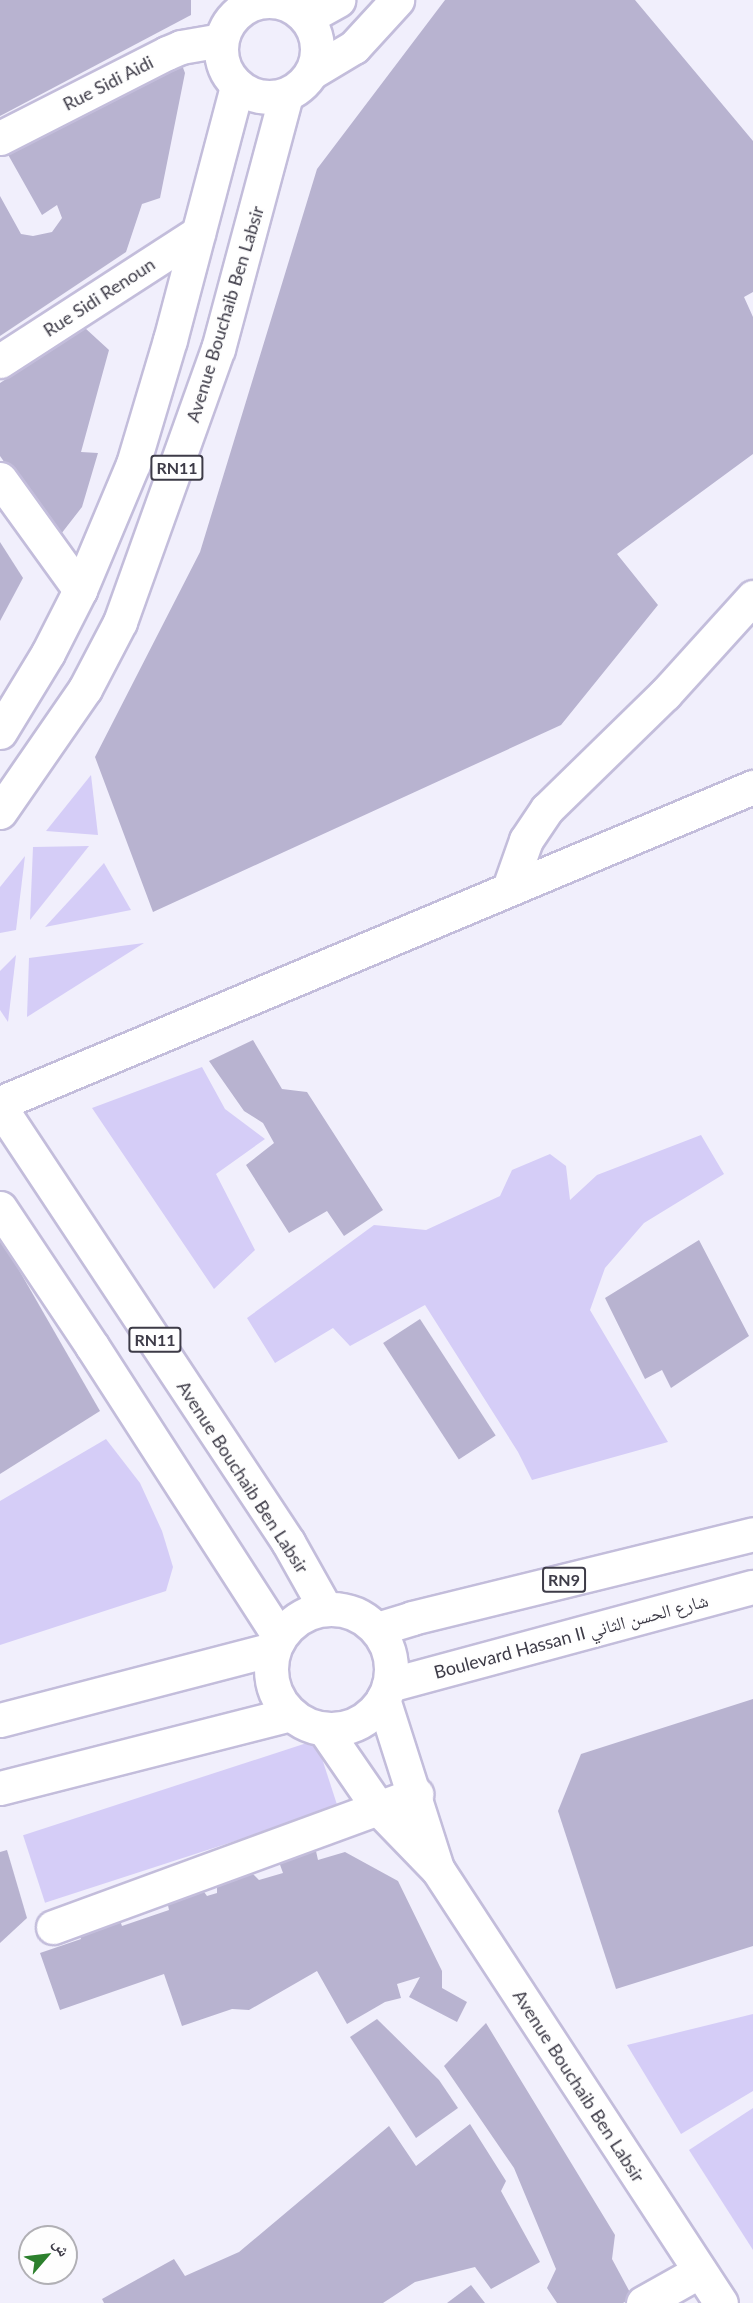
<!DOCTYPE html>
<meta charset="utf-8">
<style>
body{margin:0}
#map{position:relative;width:753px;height:2303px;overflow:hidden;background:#f1effc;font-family:Lato,"Noto Naskh Arabic",sans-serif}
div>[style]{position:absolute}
.green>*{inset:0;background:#d5cdf7;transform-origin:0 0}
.building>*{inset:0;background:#b8b3d0;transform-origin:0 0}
.roads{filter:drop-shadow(2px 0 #c3bddb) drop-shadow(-2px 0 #c3bddb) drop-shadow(0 2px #c3bddb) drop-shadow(0 -2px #c3bddb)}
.minor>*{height:33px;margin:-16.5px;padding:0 16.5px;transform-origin:16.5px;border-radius:16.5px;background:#fff}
.major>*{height:33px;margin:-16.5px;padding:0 16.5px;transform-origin:16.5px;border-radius:16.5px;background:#fff}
.major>.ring{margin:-16.5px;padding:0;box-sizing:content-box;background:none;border:33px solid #fff;border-radius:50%}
span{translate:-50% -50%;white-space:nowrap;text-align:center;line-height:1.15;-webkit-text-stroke:4.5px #fefefe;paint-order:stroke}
.shield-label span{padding:2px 4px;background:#fefefe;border:2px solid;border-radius:4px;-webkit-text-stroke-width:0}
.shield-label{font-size:16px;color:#3d3b47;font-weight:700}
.street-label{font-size:18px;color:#3d3b47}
.north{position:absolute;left:18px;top:2225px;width:60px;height:60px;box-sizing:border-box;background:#fefefe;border:2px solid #b1b0b5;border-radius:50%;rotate:62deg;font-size:16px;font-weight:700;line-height:24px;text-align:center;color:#3d3b47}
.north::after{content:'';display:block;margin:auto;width:21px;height:27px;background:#2c802d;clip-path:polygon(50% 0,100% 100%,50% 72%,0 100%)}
</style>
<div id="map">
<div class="green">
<i style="clip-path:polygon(91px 775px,98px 835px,46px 831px)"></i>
<i style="clip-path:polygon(89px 846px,30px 920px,33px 847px)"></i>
<i style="clip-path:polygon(25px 856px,16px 930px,0 933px,0 887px)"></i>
<i style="clip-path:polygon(104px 863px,131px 910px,45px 927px)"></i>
<i style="clip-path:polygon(144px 943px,27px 1017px,29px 958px)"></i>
<i style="clip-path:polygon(16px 955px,8px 1022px,0 1010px,0 971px)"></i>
<i style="clip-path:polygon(202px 1067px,225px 1109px,265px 1139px,216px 1174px,255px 1250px,214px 1289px,92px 1108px)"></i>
<i style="clip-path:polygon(701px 1135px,724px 1174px,644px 1223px,605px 1268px,590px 1310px,668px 1442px,532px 1480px,518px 1452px,425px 1305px,350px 1346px,333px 1328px,275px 1363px,247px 1318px,374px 1225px,426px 1230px,500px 1196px,512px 1170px,550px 1154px,566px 1166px,570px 1200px,597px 1175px)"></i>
<i style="clip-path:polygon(106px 1439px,140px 1483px,162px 1531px,173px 1567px,166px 1591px,0 1645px,0 1501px)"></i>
<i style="left:316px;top:1740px;width:71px;height:308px;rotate:72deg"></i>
<i style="clip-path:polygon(753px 2014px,753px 2091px,681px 2134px,627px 2045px)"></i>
<i style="clip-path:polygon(753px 2108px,753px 2250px,689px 2150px)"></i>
</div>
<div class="building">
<i style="clip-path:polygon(0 0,191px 0,191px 15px,0 116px)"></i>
<i style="clip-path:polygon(445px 0,635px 0,753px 141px,753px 292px,744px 297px,753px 317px,753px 454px,617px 554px,658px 605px,561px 725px,153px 912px,95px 757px,200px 552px,317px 169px)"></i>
<i style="clip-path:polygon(179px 57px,185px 73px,160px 198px,142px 204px,126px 252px,0 336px,0 196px,21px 234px,33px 236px,52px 232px,62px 218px,57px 205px,42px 215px,6px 151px)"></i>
<i style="clip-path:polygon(85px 328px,109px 350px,81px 452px,98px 453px,82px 507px,61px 534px,48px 524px,0 456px,0 383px)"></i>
<i style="clip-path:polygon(0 542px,23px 578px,0 621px)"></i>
<i style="clip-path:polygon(253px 1040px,282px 1089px,307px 1092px,383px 1210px,344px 1236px,327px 1211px,289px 1233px,246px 1165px,274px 1143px,263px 1123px,244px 1111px,209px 1061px)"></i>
<i style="clip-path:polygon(0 1237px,100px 1411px,0 1474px)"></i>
<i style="clip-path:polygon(699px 1240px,749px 1336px,671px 1388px,662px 1370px,645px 1379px,605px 1298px)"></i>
<i style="left:420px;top:1319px;width:139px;height:44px;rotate:57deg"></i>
<i style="clip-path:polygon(753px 1699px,753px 1946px,616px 1989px,558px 1811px,581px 1754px)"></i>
<i style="clip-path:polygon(7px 1850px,27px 1918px,0 1943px,0 1852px)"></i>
<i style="clip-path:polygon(316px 1851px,318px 1860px,345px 1852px,398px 1881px,442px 1971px,442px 1988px,467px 2002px,457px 2022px,409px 1997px,420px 1977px,397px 1984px,401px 1998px,385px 2002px,347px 2024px,317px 1971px,249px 2010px,232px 2009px,182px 2026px,164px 1974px,60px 2010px,40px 1953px,81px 1939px,77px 1928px,118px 1915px,122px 1926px,169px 1910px,167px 1901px,202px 1889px,207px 1896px,217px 1893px,217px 1884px,250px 1871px,259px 1880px,283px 1873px,279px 1862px)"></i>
<i style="clip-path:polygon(377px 2019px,439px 2080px,458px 2108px,416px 2138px,350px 2037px)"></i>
<i style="clip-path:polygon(486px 2023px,615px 2235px,612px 2259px,633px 2298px,623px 2303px,557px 2303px,547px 2288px,556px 2269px,514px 2168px,444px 2066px)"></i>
<i style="clip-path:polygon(470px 2124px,506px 2181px,501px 2191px,540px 2262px,491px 2289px,475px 2267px,415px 2282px,383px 2303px,104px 2303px,102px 2299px,174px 2259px,185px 2276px,239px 2252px,389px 2126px,416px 2166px)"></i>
<i style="clip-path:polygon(471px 2285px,485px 2303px,447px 2303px)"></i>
</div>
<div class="roads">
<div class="minor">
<i style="left:306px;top:18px;width:37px;rotate:-29deg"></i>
<i style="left:312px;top:72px;width:49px;rotate:-30.8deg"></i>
<i style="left:354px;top:47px;width:64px;rotate:-47.5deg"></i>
<i style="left:0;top:138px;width:187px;rotate:-27deg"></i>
<i style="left:167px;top:53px;width:15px;rotate:-23deg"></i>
<i style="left:181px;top:47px;width:41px;rotate:-9.9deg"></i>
<i style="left:0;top:361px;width:236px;rotate:-32.9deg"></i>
<i style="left:0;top:479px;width:137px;rotate:54.2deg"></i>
<i style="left:509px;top:888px;width:51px;rotate:-70.5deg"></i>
<i style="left:526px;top:840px;width:37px;rotate:-56deg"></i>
<i style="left:547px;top:809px;width:165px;rotate:-44.3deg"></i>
<i style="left:665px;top:694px;width:131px;rotate:-47.8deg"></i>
<i style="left:0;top:1103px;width:817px;rotate:-22.77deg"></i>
<i style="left:383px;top:1699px;width:174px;rotate:72.3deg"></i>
<i style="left:324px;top:1729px;width:97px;rotate:55.5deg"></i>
<i style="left:379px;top:1809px;width:85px;rotate:46deg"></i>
<i style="left:438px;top:1870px;width:517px;rotate:56.83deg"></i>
<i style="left:53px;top:1927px;width:387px;rotate:-20.1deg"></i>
<i style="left:643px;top:2303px;width:65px;rotate:-29.3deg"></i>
</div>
<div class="major">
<i class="ring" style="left:221px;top:1px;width:63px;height:63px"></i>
<i style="left:0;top:732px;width:92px;rotate:-58.7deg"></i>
<i style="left:48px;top:653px;width:71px;rotate:-63.1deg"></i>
<i style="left:80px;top:590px;width:137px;rotate:-67.2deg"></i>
<i style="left:133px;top:464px;width:129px;rotate:-73.4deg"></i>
<i style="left:170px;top:340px;width:263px;rotate:-75.2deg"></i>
<i style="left:0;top:812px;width:150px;rotate:-55.4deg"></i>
<i style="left:85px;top:689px;width:76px;rotate:-62.4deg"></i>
<i style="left:120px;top:622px;width:290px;rotate:-70.3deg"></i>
<i style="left:218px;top:349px;width:263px;rotate:-75deg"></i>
<i style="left:0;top:1107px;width:522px;rotate:56.49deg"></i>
<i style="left:288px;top:1542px;width:76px;rotate:60.7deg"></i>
<i style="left:0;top:1208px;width:166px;rotate:56.3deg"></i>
<i style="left:92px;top:1346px;width:345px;rotate:57.2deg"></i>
<i class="ring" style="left:271px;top:1609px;width:87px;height:87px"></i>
<i style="left:377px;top:1629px;width:37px;rotate:-17deg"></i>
<i style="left:412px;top:1618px;width:351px;rotate:-13.8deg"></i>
<i style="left:389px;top:1685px;width:377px;rotate:-15.1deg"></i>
<i style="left:0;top:1720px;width:282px;rotate:-14.6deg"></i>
<i style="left:0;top:1788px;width:300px;rotate:-14.3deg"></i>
</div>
</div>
<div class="shield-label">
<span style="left:177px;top:468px">RN11</span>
<span style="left:155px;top:1340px">RN11</span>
<span style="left:564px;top:1580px">RN9</span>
</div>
<div class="street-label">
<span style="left:108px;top:83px;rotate:-27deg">Rue Sidi Aidi</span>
<span style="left:99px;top:297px;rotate:-33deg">Rue Sidi Renoun</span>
<span style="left:225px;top:314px;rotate:-73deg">Avenue Bouchaib Ben Labsir</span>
<span style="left:243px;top:1477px;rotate:57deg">Avenue Bouchaib Ben Labsir</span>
<span style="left:571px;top:1636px;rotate:-15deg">Boulevard Hassan II شارع الحسن الثاني</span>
<span style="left:579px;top:2086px;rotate:57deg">Avenue Bouchaib Ben Labsir</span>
</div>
<div class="north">ش</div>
</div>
